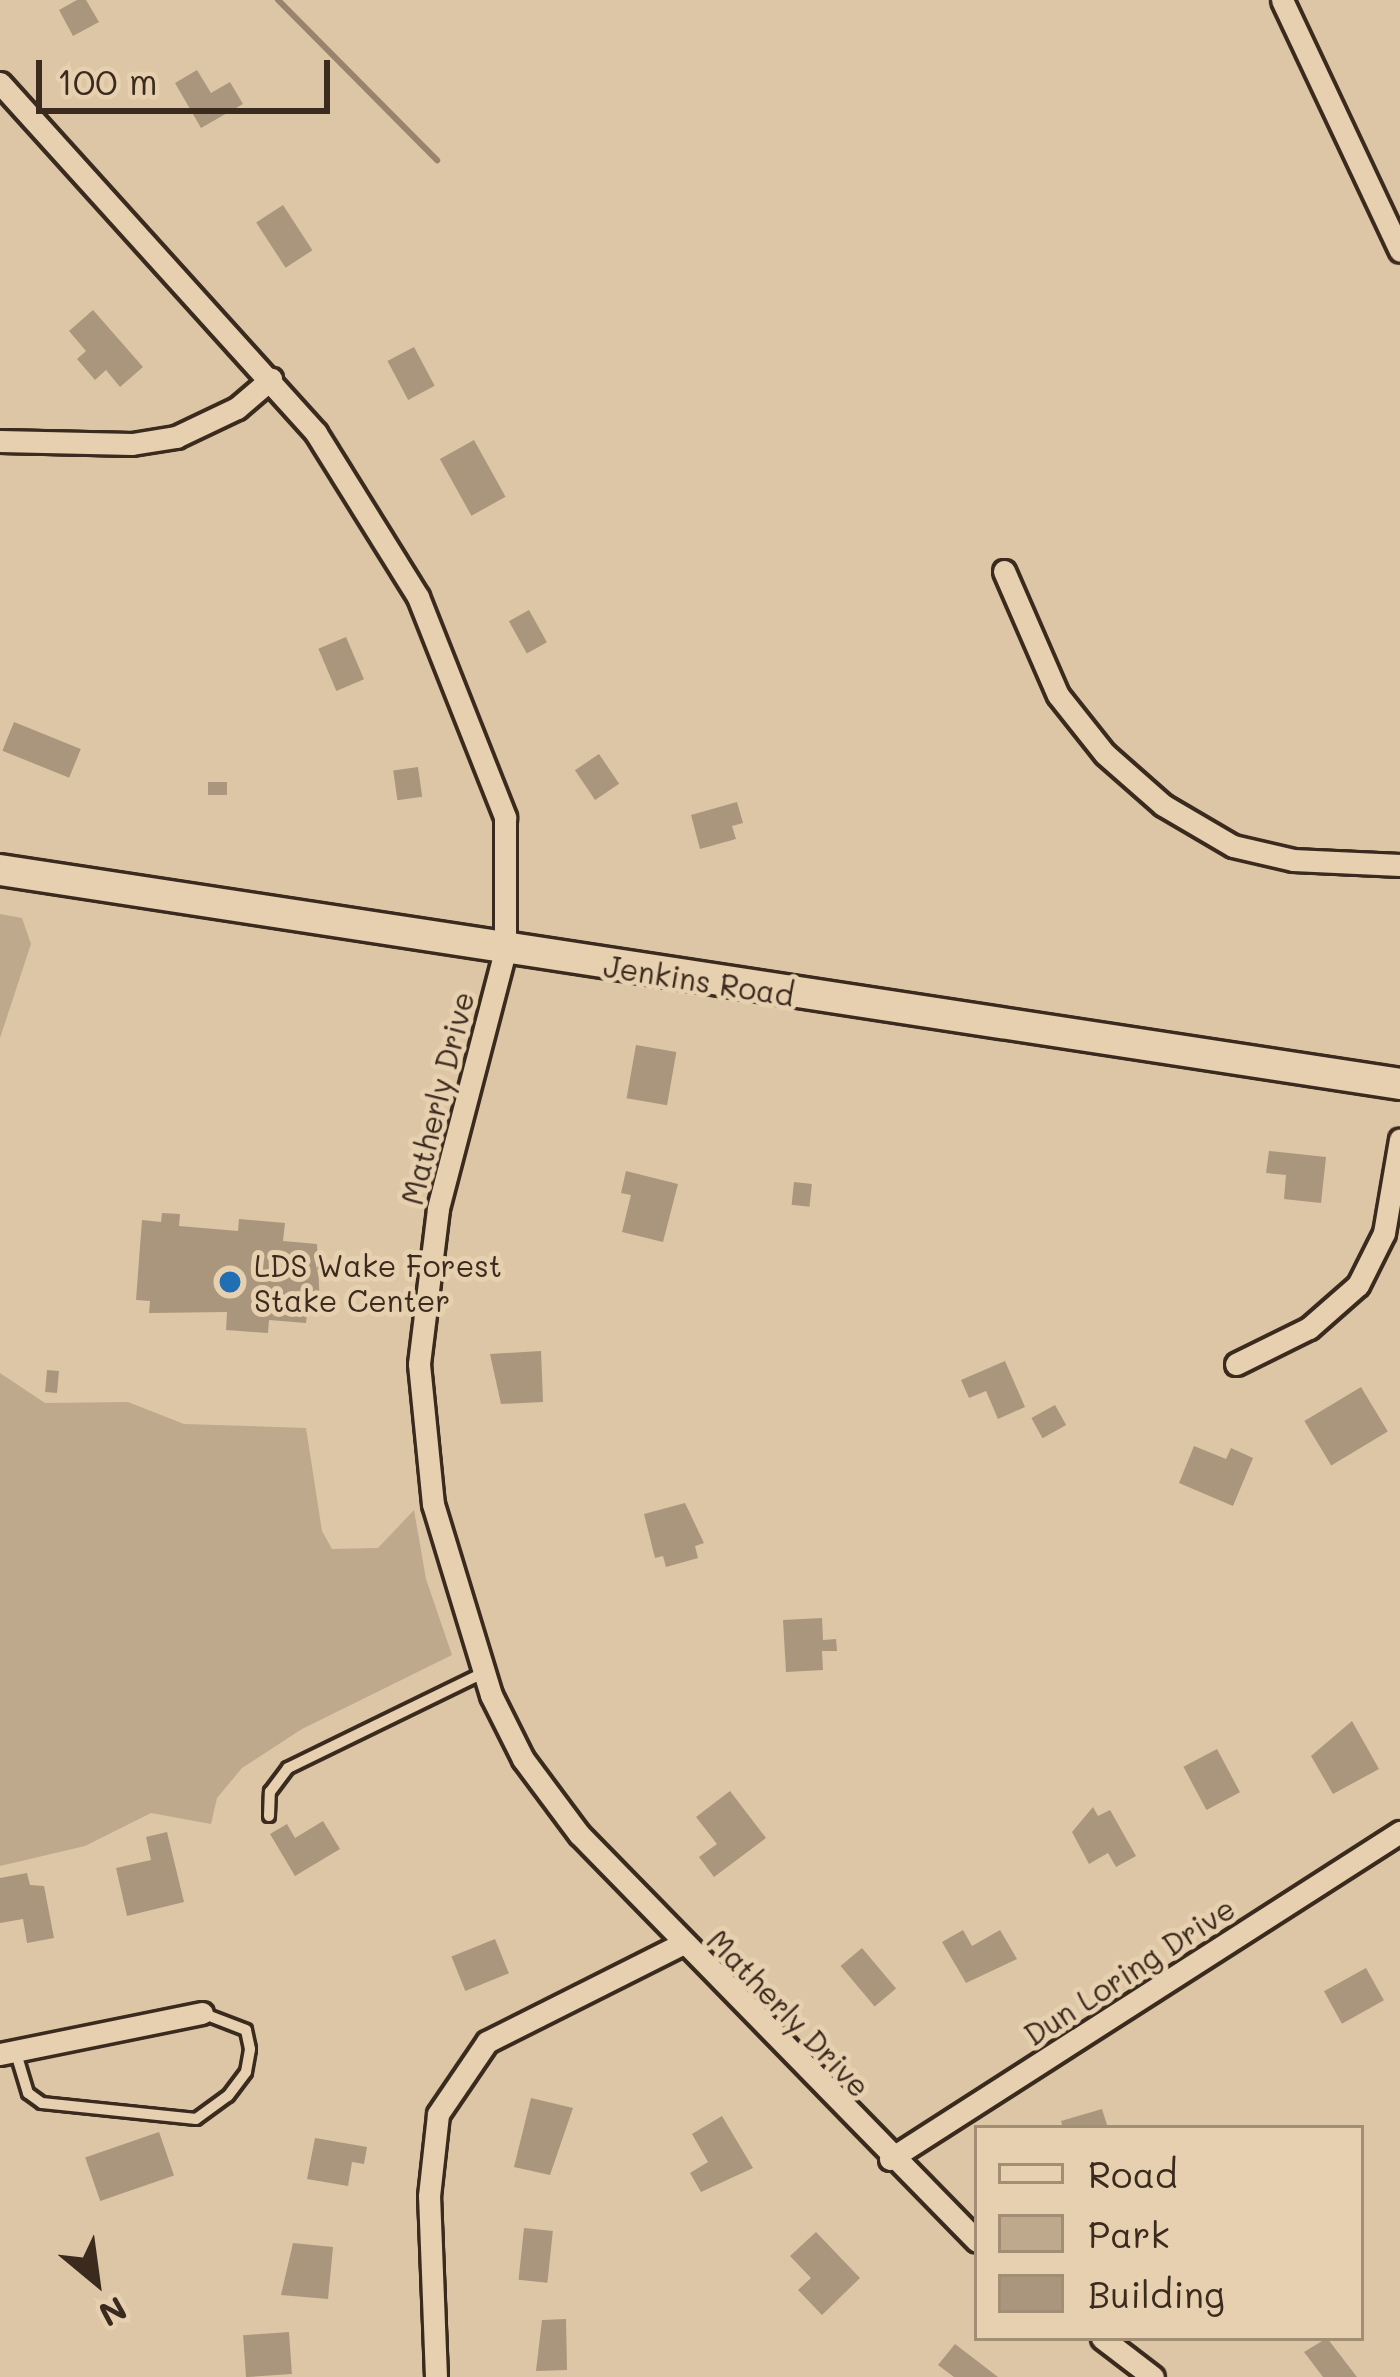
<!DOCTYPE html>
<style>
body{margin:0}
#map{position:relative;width:1400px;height:2377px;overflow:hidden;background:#dcc6a6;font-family:Mali,sans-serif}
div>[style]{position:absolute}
.green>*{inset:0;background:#bea98d}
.stream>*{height:6px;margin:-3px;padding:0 3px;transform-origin:3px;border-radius:3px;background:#98836d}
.building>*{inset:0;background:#aa967c;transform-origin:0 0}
.roads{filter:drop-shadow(3px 0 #3b2a1e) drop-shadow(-3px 0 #3b2a1e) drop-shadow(0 3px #3b2a1e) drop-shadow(0 -3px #3b2a1e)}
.lane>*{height:10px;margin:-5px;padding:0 5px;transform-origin:5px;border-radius:5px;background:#e6d0af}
.street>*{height:21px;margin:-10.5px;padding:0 10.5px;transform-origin:10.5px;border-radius:10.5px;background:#e6d0af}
.secondary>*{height:30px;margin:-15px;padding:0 15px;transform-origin:15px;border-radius:15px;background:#e6d0af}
.dots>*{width:33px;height:33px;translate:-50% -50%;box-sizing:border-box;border:6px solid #e6d0af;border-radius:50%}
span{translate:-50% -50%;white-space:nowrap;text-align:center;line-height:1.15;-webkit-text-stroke:10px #e6d0af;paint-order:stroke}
.street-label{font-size:30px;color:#3b2a1e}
.poi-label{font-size:30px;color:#3b2a1e}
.left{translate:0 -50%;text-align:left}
.legend{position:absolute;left:974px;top:2125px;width:390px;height:216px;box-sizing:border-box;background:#e6d0af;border:3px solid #a28e75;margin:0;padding:15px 21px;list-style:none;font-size:36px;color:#3b2a1e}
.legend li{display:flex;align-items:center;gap:24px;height:60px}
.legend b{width:60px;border:3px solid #a28e75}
.north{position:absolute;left:36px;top:2221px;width:120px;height:120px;-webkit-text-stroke:9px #e6d0af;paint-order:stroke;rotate:151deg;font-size:33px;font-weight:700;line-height:48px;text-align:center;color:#3b2a1e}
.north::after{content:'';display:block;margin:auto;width:42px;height:54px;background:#3b2a1e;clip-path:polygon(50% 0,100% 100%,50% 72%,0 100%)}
.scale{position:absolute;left:36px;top:60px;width:294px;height:54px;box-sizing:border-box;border:6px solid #3b2a1e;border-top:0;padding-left:15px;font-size:36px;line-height:42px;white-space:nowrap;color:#3b2a1e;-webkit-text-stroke:9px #e6d0af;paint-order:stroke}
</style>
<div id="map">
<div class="green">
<i style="clip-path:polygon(0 914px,22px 918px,31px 944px,0 1038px)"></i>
<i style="clip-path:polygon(0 1373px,45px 1403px,128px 1402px,184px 1424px,306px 1428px,322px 1531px,332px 1549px,378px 1548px,414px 1510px,426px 1579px,452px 1655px,302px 1729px,242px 1768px,217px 1798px,211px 1824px,151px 1813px,85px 1846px,0 1866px)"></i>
</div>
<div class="stream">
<i style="left:278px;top:0;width:226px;rotate:45.2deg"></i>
</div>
<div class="building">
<i style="clip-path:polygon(77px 0,86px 0,99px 22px,73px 36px,59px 10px)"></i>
<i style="clip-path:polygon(197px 70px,211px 93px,230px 82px,243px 104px,201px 128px,175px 83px)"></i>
<i style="left:283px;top:205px;width:54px;height:32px;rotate:57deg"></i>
<i style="clip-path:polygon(93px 310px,143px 367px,120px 387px,106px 370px,95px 380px,77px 359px,86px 351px,69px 331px)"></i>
<i style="left:414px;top:347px;width:44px;height:30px;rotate:62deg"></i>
<i style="left:474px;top:440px;width:65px;height:39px;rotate:61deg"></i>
<i style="left:529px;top:610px;width:37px;height:23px;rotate:61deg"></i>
<i style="left:346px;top:637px;width:46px;height:30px;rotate:67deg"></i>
<i style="left:14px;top:722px;width:72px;height:31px;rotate:22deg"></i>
<i style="left:599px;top:754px;width:36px;height:29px;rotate:56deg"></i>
<i style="left:418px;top:767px;width:30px;height:25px;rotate:82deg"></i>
<i style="left:208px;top:782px;width:19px;height:13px"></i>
<i style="clip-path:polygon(737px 802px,743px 823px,732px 826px,736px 839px,700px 849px,691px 815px)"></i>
<i style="left:636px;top:1045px;width:41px;height:54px;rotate:10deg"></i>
<i style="clip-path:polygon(1269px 1151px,1326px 1157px,1321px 1203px,1284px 1199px,1286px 1175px,1266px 1173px)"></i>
<i style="clip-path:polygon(626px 1171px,678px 1184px,663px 1242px,622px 1232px,631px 1195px,621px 1193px)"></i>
<i style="left:794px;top:1182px;width:18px;height:23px;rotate:6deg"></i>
<i style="clip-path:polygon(162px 1213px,180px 1214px,179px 1226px,238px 1231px,239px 1219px,285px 1223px,283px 1241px,317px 1244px,320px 1306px,308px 1305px,306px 1323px,269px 1320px,268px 1333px,226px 1330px,227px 1312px,149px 1313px,150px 1301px,136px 1300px,142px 1220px,161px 1222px)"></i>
<i style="clip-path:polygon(541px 1351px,543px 1402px,501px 1404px,490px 1354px)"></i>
<i style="clip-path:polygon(1005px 1361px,1025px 1407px,998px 1419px,986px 1391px,969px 1398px,961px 1380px)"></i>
<i style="left:47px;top:1370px;width:12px;height:22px;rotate:5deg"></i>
<i style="left:1361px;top:1387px;width:52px;height:66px;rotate:59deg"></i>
<i style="left:1055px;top:1405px;width:23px;height:27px;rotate:61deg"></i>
<i style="clip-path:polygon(1194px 1446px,1226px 1459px,1231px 1448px,1253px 1458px,1233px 1506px,1179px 1483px)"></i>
<i style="clip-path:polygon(685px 1503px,704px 1543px,695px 1546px,698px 1558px,666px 1567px,663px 1556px,655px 1558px,644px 1514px)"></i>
<i style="clip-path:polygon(822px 1618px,823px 1640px,836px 1639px,837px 1651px,822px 1651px,823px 1670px,786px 1672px,783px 1620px)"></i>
<i style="clip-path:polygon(1352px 1721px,1379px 1769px,1333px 1794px,1311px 1756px)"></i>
<i style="left:1217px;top:1749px;width:49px;height:38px;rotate:62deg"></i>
<i style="clip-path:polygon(730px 1791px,766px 1838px,714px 1877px,699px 1857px,717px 1844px,696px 1817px)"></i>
<i style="clip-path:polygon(1093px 1807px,1098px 1816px,1110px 1810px,1136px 1856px,1116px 1867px,1108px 1853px,1089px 1864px,1072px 1832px)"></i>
<i style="clip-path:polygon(323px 1821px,340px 1849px,295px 1876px,270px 1834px,287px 1824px,295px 1838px)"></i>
<i style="clip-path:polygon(167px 1832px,184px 1902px,127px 1916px,116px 1868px,151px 1860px,146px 1837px)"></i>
<i style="clip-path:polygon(27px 1873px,30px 1885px,44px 1886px,54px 1938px,27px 1943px,23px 1919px,0 1923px,0 1878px)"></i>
<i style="clip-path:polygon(963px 1930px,972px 1946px,1000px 1930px,1017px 1959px,966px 1983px,942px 1942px)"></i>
<i style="left:495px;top:1939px;width:37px;height:47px;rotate:68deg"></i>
<i style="left:862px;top:1948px;width:53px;height:28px;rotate:50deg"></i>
<i style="left:1366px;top:1968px;width:37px;height:48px;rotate:61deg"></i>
<i style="clip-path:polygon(531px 2098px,573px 2108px,550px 2175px,514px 2167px)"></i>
<i style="clip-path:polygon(1102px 2109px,1108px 2128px,1063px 2128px,1061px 2121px)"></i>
<i style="clip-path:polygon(722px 2116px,753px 2168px,701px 2192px,690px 2173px,708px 2162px,692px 2134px)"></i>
<i style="left:159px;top:2132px;width:46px;height:78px;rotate:71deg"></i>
<i style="clip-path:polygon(315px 2138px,367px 2147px,364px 2164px,352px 2162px,348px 2186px,307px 2179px)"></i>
<i style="left:524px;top:2228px;width:29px;height:52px;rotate:6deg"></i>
<i style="clip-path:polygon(816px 2232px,860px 2278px,822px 2315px,798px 2290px,811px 2278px,790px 2256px)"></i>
<i style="clip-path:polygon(293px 2243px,333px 2247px,328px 2299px,281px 2295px)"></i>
<i style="clip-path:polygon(566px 2319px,567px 2370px,536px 2371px,542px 2320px)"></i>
<i style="left:289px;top:2332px;width:42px;height:46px;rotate:86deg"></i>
<i style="clip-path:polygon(1327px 2338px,1357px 2377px,1323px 2377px,1304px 2352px)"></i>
<i style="clip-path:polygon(955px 2344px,998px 2377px,954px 2377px,938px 2365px)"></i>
</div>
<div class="roads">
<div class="lane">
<i style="left:269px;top:1816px;width:24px;rotate:-88deg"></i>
<i style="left:270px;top:1792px;width:30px;rotate:-53deg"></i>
<i style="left:288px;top:1768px;width:217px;rotate:-26deg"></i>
<i style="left:15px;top:2050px;width:45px;rotate:73.2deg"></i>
<i style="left:28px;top:2093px;width:17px;rotate:36deg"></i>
<i style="left:42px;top:2103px;width:155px;rotate:5.9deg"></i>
<i style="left:196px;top:2119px;width:39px;rotate:-36deg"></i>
<i style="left:228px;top:2096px;width:30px;rotate:-53deg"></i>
<i style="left:246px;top:2072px;width:23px;rotate:-80deg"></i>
<i style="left:250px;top:2049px;width:19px;rotate:-102deg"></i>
<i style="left:246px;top:2030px;width:47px;rotate:-158.9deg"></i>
</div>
<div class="street">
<i style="left:1282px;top:0;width:277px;rotate:64.8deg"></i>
<i style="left:0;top:83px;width:472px;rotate:47.9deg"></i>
<i style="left:316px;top:433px;width:193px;rotate:58.1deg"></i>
<i style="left:418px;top:597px;width:237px;rotate:68.4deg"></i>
<i style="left:505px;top:817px;width:134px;rotate:90deg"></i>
<i style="left:505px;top:951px;width:267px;rotate:104.6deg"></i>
<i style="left:438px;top:1209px;width:156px;rotate:97deg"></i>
<i style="left:419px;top:1364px;width:141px;rotate:84.3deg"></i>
<i style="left:433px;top:1504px;width:200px;rotate:73.1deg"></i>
<i style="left:491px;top:1695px;width:72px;rotate:63.4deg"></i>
<i style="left:523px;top:1759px;width:94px;rotate:53.3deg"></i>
<i style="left:579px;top:1834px;width:569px;rotate:45.64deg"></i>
<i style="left:0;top:441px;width:132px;rotate:1.3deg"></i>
<i style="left:132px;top:444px;width:45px;rotate:-9deg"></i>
<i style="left:176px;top:437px;width:68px;rotate:-25.4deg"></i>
<i style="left:237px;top:408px;width:45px;rotate:-40.5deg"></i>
<i style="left:1004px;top:571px;width:135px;rotate:66.5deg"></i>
<i style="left:1058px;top:695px;width:75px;rotate:51.5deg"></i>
<i style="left:1105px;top:754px;width:77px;rotate:41.3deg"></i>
<i style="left:1163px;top:805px;width:81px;rotate:30.4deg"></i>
<i style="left:1233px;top:846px;width:62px;rotate:13.1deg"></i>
<i style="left:1293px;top:860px;width:107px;rotate:2.7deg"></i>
<i style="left:1236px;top:1364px;width:81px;rotate:-26.3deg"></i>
<i style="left:1309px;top:1328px;width:65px;rotate:-41.3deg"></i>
<i style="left:1358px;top:1285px;width:58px;rotate:-63.4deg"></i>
<i style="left:1384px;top:1233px;width:95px;rotate:-80.3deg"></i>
<i style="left:0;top:2054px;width:206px;rotate:-11.5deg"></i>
<i style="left:890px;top:2159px;width:606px;rotate:-32.67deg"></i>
<i style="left:1102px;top:2338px;width:64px;rotate:37.4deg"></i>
<i style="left:436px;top:2377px;width:181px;rotate:-92.2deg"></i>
<i style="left:429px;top:2196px;width:82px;rotate:-83.7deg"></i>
<i style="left:438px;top:2114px;width:87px;rotate:-55.8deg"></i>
<i style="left:487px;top:2042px;width:216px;rotate:-26.7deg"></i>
</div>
<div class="secondary">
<i style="left:0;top:870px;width:1416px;rotate:8.69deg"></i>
</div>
</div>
<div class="dots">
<i style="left:230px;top:1282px;background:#1f6fb2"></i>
</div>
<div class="street-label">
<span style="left:699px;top:980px;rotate:9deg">Jenkins Road</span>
<span style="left:437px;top:1098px;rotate:-76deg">Matherly Drive</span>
<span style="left:1129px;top:1971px;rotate:-33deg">Dun Loring Drive</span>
<span style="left:789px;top:2013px;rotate:46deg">Matherly Drive</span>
</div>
<div class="poi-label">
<span class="left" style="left:254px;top:1282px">LDS Wake Forest<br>Stake Center</span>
</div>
<ul class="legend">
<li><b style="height:15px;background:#e6d0af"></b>Road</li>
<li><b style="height:33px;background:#bea98d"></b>Park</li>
<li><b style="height:33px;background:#aa967c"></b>Building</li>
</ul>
<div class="north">N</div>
<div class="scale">100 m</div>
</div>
